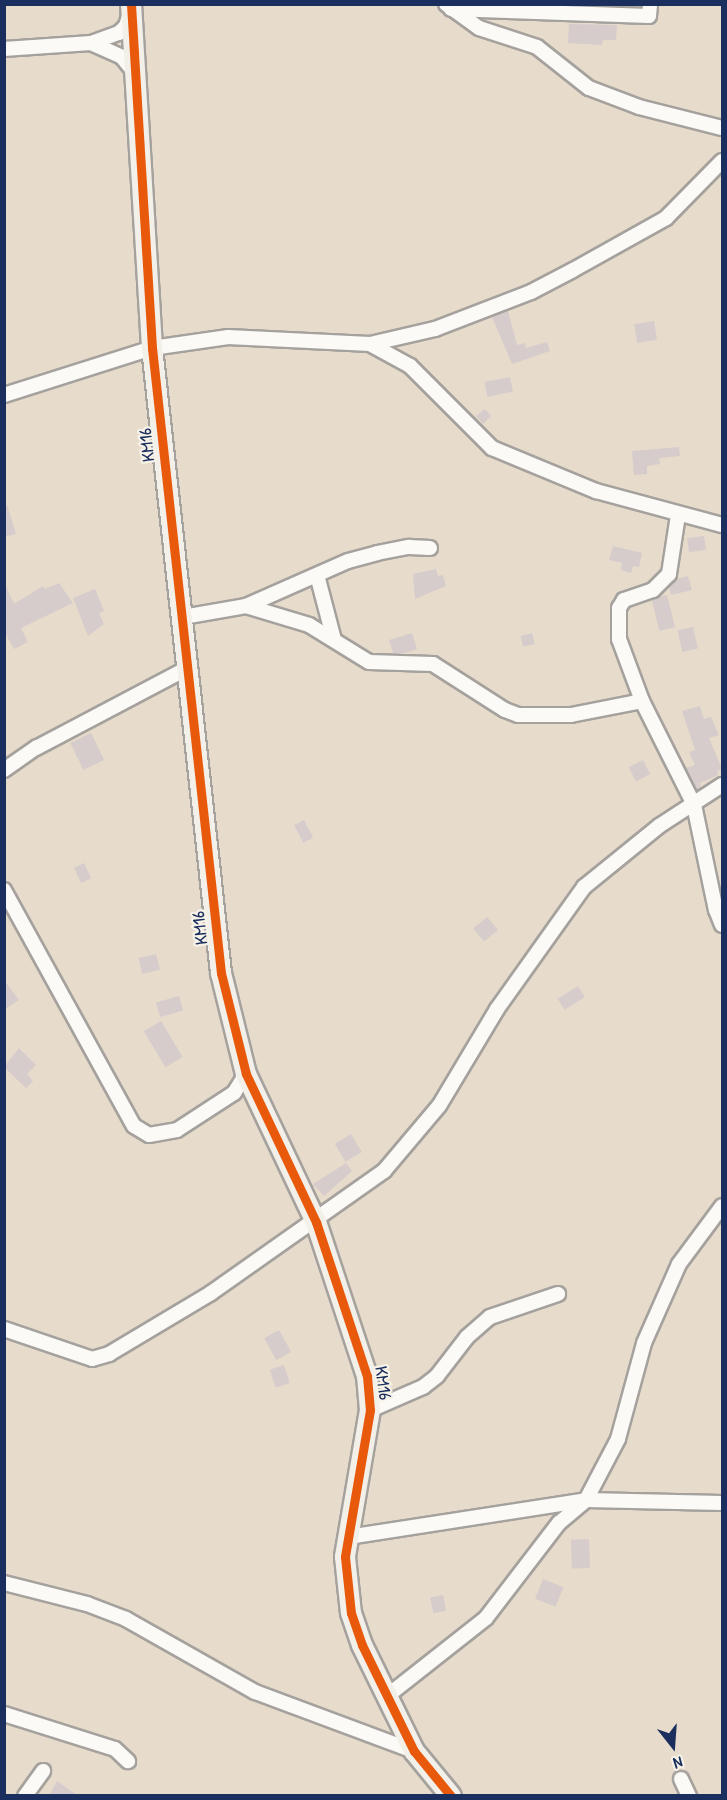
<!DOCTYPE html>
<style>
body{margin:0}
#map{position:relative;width:727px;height:1800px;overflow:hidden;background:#e7dbcb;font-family:"Patrick Hand",sans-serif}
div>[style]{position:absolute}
.building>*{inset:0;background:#d6cccc;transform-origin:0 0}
.roads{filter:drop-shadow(2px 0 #a5a19d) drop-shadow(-2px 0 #a5a19d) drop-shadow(0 2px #a5a19d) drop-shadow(0 -2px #a5a19d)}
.street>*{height:14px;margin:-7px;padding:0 7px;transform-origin:7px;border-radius:7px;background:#fbfaf7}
.secondary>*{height:20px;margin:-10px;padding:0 10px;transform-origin:10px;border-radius:10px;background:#f3efe9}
.cycleway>*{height:9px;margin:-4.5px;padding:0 4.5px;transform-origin:4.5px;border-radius:4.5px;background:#e8590c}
span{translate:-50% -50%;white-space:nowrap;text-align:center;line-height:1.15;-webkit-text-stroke:4.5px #f7f3e8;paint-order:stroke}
.street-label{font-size:18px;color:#1b2f5e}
.frame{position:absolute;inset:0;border:6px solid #1b2f5e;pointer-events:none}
.north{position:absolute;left:643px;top:1716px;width:60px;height:60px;-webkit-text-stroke:4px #f7f3e8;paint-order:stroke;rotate:163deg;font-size:16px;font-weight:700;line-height:24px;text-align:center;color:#1b2f5e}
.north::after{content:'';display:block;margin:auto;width:21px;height:27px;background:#1b2f5e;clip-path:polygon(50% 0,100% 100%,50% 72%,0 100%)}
</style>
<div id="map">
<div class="building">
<i style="clip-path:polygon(569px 24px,617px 25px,616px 40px,603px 40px,602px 45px,568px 43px)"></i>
<i style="clip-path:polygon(508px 311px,517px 345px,525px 343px,526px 348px,547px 342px,550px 351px,512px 364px,492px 317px)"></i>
<i style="left:654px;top:321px;width:19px;height:20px;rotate:81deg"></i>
<i style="left:510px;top:377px;width:15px;height:26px;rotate:79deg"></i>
<i style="clip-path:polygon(485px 409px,491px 416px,483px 424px,476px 416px)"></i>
<i style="clip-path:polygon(679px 447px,680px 456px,659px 458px,660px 464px,647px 466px,647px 474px,634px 475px,632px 451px)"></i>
<i style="clip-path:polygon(7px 505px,16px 534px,4px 537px,4px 506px)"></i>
<i style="left:704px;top:536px;width:14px;height:17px;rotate:82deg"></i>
<i style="clip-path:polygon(613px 546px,642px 553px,639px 567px,633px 566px,631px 573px,621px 570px,622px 563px,609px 560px)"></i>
<i style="clip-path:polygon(436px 569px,438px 576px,443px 575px,446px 586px,415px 599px,413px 574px)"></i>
<i style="clip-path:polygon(688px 576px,692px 590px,671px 595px,669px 587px,676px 579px)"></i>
<i style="clip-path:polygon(4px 582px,14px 604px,43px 586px,45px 589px,59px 583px,73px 603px,21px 628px,28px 642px,14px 649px,4px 631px)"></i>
<i style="clip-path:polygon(95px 589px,104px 611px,99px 613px,104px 624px,88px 636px,73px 598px)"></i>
<i style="left:667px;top:595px;width:33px;height:16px;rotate:76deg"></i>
<i style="left:693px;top:627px;width:22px;height:16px;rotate:77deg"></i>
<i style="left:412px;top:633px;width:17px;height:24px;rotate:73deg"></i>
<i style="left:532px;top:633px;width:11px;height:12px;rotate:75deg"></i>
<i style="clip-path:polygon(700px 706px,704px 719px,711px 717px,719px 735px,709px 738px,722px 769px,717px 771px,718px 775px,700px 783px,701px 788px,697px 791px,686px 768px,695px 765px,689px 752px,695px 750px,682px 711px)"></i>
<i style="left:91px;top:733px;width:30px;height:23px;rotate:64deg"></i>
<i style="left:643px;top:760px;width:16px;height:16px;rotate:63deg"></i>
<i style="left:304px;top:820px;width:20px;height:11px;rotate:63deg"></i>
<i style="left:84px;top:863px;width:17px;height:11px;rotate:65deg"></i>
<i style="left:487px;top:917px;width:17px;height:18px;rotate:50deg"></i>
<i style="left:156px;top:954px;width:16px;height:18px;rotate:76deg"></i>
<i style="clip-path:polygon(4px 980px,19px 1000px,4px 1010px)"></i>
<i style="left:578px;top:986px;width:13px;height:24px;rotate:58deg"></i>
<i style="left:179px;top:996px;width:15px;height:24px;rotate:74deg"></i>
<i style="left:161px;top:1021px;width:42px;height:20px;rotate:59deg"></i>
<i style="clip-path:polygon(19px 1048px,36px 1065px,27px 1074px,33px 1081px,26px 1088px,4px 1067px)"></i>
<i style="left:351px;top:1134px;width:21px;height:19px;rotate:59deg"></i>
<i style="clip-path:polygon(346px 1163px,352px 1171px,324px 1196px,313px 1184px)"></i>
<i style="left:279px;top:1330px;width:25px;height:17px;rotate:61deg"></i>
<i style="left:284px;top:1365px;width:19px;height:15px;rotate:72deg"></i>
<i style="left:589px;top:1539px;width:29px;height:18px;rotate:88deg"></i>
<i style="left:543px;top:1579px;width:22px;height:21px;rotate:22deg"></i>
<i style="left:443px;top:1595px;width:16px;height:13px;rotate:79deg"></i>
<i style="clip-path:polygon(57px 1781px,78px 1796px,49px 1796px)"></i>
</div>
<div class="roads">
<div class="street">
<i style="left:446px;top:4px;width:41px;rotate:36deg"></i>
<i style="left:479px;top:28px;width:61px;rotate:18.1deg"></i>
<i style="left:537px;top:47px;width:66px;rotate:38.3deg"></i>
<i style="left:589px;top:88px;width:53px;rotate:20.8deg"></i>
<i style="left:639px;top:107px;width:86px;rotate:14.2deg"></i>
<i style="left:451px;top:9px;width:198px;rotate:2deg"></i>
<i style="left:649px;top:16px;width:12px;rotate:-85deg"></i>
<i style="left:91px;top:43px;width:34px;rotate:24deg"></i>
<i style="left:122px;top:57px;width:19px;rotate:51deg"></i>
<i style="left:4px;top:49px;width:87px;rotate:-3.9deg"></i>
<i style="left:91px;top:43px;width:30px;rotate:-20deg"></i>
<i style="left:119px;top:33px;width:10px;rotate:-45deg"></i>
<i style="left:126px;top:26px;width:14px;rotate:-73deg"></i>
<i style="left:370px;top:344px;width:67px;rotate:-13deg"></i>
<i style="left:435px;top:329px;width:103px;rotate:-21.1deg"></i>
<i style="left:531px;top:292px;width:47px;rotate:-27.6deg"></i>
<i style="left:573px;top:270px;width:107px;rotate:-29.2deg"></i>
<i style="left:666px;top:218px;width:80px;rotate:-45.5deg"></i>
<i style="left:4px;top:395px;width:155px;rotate:-17.6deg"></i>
<i style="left:152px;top:348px;width:77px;rotate:-8.2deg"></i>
<i style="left:228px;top:337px;width:142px;rotate:2.8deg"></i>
<i style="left:370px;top:344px;width:46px;rotate:28.8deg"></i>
<i style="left:410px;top:366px;width:116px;rotate:45deg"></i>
<i style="left:492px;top:448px;width:113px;rotate:22.5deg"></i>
<i style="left:596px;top:491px;width:131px;rotate:15.1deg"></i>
<i style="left:678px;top:515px;width:60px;rotate:98.7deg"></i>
<i style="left:669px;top:574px;width:23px;rotate:135deg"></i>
<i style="left:653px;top:590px;width:31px;rotate:161deg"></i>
<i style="left:624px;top:600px;width:9px;rotate:122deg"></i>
<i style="left:619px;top:608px;width:31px;rotate:90deg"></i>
<i style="left:619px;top:639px;width:66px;rotate:69.6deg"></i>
<i style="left:642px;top:701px;width:116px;rotate:63.4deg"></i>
<i style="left:694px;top:805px;width:107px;rotate:78.2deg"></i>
<i style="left:716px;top:910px;width:16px;rotate:68deg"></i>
<i style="left:317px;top:575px;width:67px;rotate:75.3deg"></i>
<i style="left:246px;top:606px;width:66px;rotate:16.8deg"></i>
<i style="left:309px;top:625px;width:70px;rotate:31.7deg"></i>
<i style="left:369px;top:662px;width:64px;rotate:1.8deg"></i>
<i style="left:433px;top:664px;width:85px;rotate:32.6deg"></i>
<i style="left:505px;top:710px;width:14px;rotate:21deg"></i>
<i style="left:518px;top:715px;width:53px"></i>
<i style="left:571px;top:715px;width:72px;rotate:-11.2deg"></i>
<i style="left:183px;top:617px;width:64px;rotate:-9.9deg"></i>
<i style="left:246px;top:606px;width:111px;rotate:-23.8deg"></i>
<i style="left:348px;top:561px;width:30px;rotate:-15deg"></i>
<i style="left:377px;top:553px;width:33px;rotate:-11deg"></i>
<i style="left:409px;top:547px;width:21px;rotate:3deg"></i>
<i style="left:4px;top:770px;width:39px;rotate:-35deg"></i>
<i style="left:36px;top:748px;width:172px;rotate:-27.8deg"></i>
<i style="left:4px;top:890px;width:269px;rotate:61.2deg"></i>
<i style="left:134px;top:1126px;width:17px;rotate:31deg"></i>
<i style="left:149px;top:1135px;width:28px;rotate:-10deg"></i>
<i style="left:177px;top:1130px;width:68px;rotate:-33deg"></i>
<i style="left:234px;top:1093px;width:22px;rotate:-58deg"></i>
<i style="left:4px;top:1329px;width:93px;rotate:18.8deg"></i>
<i style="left:92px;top:1359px;width:18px;rotate:-16deg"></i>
<i style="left:109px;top:1354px;width:119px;rotate:-30.9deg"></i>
<i style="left:211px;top:1293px;width:212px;rotate:-35.2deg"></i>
<i style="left:384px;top:1171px;width:85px;rotate:-49.8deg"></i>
<i style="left:439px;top:1106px;width:113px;rotate:-59.1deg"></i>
<i style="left:497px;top:1009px;width:150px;rotate:-54.5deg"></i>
<i style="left:584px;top:887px;width:97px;rotate:-39.1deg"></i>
<i style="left:659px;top:826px;width:75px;rotate:-33.1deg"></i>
<i style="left:370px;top:1410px;width:58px;rotate:-23.5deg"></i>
<i style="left:423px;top:1387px;width:18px;rotate:-38deg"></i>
<i style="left:437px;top:1376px;width:49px;rotate:-52.4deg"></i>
<i style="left:467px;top:1337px;width:30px;rotate:-41deg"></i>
<i style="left:490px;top:1317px;width:72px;rotate:-18.7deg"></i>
<i style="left:348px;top:1537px;width:241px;rotate:-8.8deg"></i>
<i style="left:586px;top:1500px;width:136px;rotate:1.3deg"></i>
<i style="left:4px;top:1583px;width:86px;rotate:14.2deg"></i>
<i style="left:87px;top:1604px;width:42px;rotate:21deg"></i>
<i style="left:126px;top:1619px;width:148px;rotate:29.5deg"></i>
<i style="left:255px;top:1692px;width:170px;rotate:20.4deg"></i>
<i style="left:386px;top:1697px;width:127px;rotate:-38.3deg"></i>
<i style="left:486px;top:1618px;width:120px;rotate:-52.5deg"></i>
<i style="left:559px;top:1523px;width:35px;rotate:-40deg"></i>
<i style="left:586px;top:1500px;width:69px;rotate:-62.3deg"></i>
<i style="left:618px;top:1439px;width:99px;rotate:-74.8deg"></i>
<i style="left:644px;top:1343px;width:86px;rotate:-66.1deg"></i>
<i style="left:679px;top:1264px;width:72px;rotate:-53.4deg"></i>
<i style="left:4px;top:1714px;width:116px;rotate:17.5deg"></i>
<i style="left:115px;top:1749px;width:18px;rotate:43deg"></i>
<i style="left:681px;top:1779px;width:19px;rotate:65deg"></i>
<i style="left:25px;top:1796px;width:31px;rotate:-54deg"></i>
</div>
<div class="secondary">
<i style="left:131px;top:4px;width:345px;rotate:86.5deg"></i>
<i style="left:152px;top:348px;width:629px;rotate:83.7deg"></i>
<i style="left:221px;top:973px;width:104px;rotate:76.1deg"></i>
<i style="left:246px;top:1074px;width:164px;rotate:64.7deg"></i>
<i style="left:316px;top:1222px;width:162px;rotate:71.7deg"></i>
<i style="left:367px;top:1376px;width:34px;rotate:85deg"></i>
<i style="left:370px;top:1410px;width:149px;rotate:99.7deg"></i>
<i style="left:345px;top:1557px;width:56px;rotate:83.9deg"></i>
<i style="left:351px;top:1613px;width:34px;rotate:71deg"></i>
<i style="left:362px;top:1645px;width:118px;rotate:63.9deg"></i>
<i style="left:414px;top:1751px;width:58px;rotate:50.6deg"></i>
</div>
</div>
<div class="cycleway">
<i style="left:131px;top:4px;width:345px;rotate:86.5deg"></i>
<i style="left:152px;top:348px;width:629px;rotate:83.7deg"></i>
<i style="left:221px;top:973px;width:104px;rotate:76.1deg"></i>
<i style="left:246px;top:1074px;width:164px;rotate:64.7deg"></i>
<i style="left:316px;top:1222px;width:162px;rotate:71.7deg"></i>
<i style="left:367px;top:1376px;width:34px;rotate:85deg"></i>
<i style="left:370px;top:1410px;width:149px;rotate:99.7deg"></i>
<i style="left:345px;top:1557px;width:56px;rotate:83.9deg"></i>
<i style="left:351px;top:1613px;width:34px;rotate:71deg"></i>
<i style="left:362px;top:1645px;width:118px;rotate:63.9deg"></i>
<i style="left:414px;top:1751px;width:58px;rotate:50.6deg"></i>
</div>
<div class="street-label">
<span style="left:147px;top:445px;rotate:-96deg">KM16</span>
<span style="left:200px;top:928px;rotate:-96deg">KM16</span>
<span style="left:383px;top:1383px;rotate:82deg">KM16</span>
</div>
<div class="frame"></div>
<div class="north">N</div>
</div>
